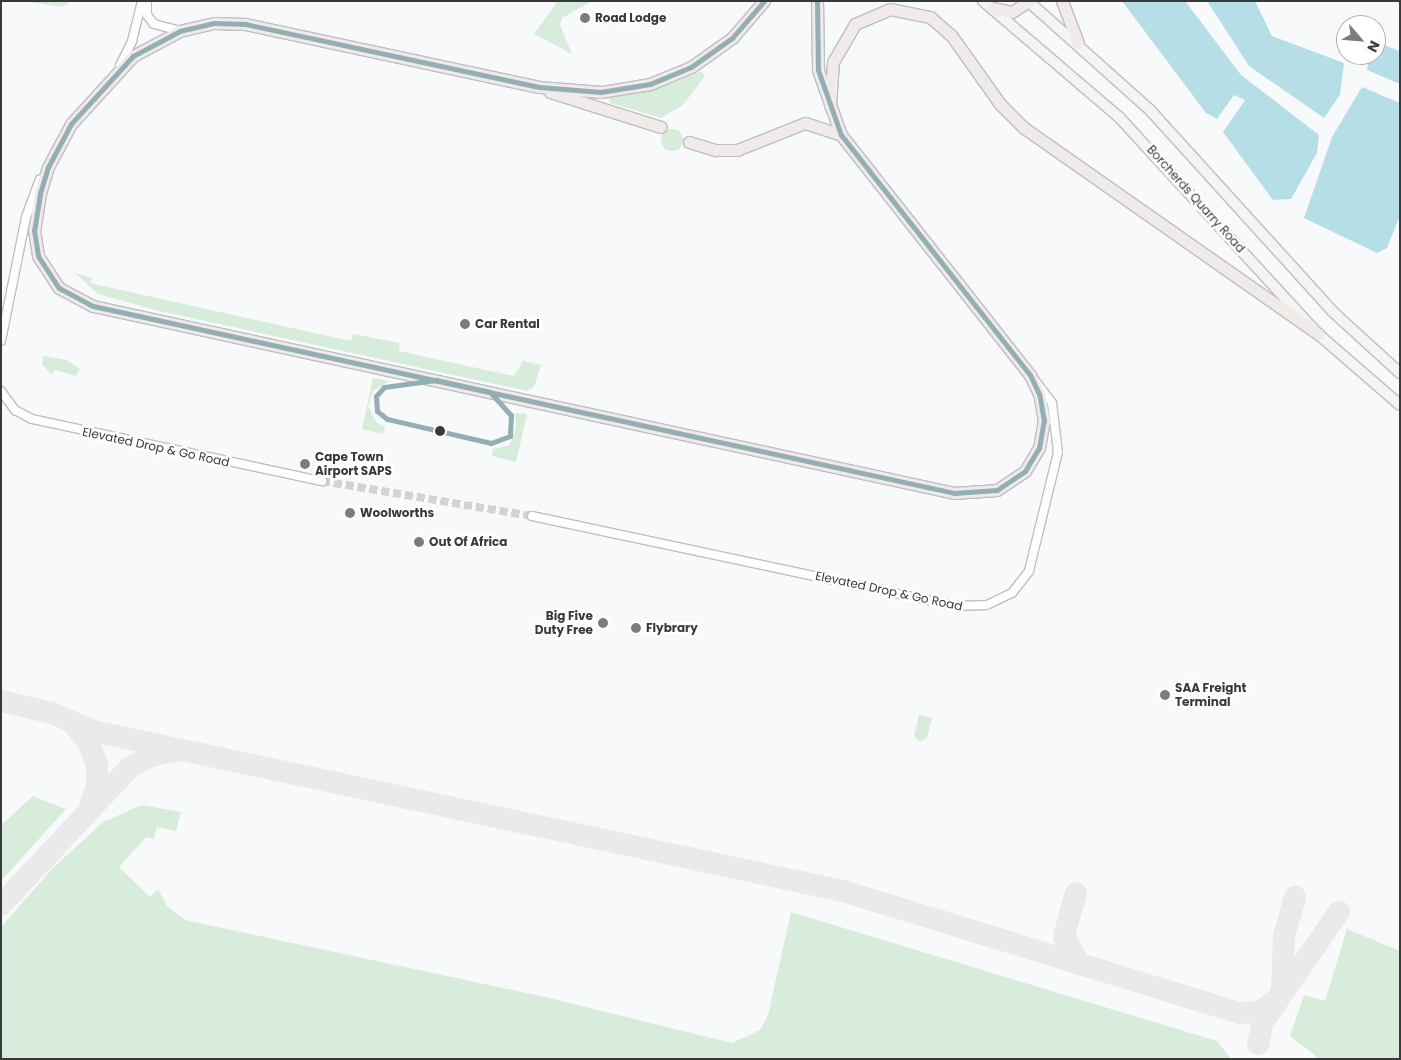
<!DOCTYPE html>
<style>
body{margin:0}
#map{position:relative;width:1401px;height:1060px;overflow:hidden;background:#f8f9fb;font-family:Poppins,sans-serif}
div>[style]{position:absolute}
.green>*{inset:0;background:#d8ecdc}
.round{border-radius:50%}
.water>*{inset:0;background:#b6dee7}
.taxiway>*{height:22px;margin:-11px;padding:0 11px;transform-origin:11px;border-radius:11px;background:#eaeaec}
.street-tunnel>*{height:8px;margin-top:-4px;transform-origin:0;background:repeating-linear-gradient(90deg,#d2d3d4 0 8px,transparent 0 12px)}
.roads{filter:drop-shadow(1px 0 #bebfc1) drop-shadow(-1px 0 #bebfc1) drop-shadow(0 1px #bebfc1) drop-shadow(0 -1px #bebfc1)}
.street>*{height:8px;margin:-4px;padding:0 4px;transform-origin:4px;border-radius:4px;background:#fefefe}
.secondary>*{height:10px;margin:-5px;padding:0 5px;transform-origin:5px;border-radius:5px;background:#f6f4f3}
.primary>*{height:11px;margin:-5.5px;padding:0 5.5px;transform-origin:5.5px;border-radius:5.5px;background:#f0eae8}
.bus-1>*{height:5px;margin:-2.5px;padding:0 2.5px;transform-origin:2.5px;border-radius:2.5px;background:#93afb4}
.dots>*{width:14px;height:14px;translate:-50% -50%;box-sizing:border-box;border:2px solid #fff;border-radius:50%}
span{translate:-50% -50%;white-space:nowrap;text-align:center;line-height:1.15;-webkit-text-stroke:5px #fff;paint-order:stroke}
.poi-label{font-size:12px;color:#38393a;font-weight:700}
.left{translate:0 -50%;text-align:left}
.right{translate:-100% -50%;text-align:right}
.street-label{font-size:12px;color:#38393a}
.frame{position:absolute;inset:0;border:2px solid #38393a;pointer-events:none}
.north{position:absolute;left:1336px;top:15px;width:50px;height:50px;box-sizing:border-box;background:#fff;border:1px solid #afb0b0;border-radius:50%;rotate:117deg;font-size:14px;font-weight:700;line-height:20px;text-align:center;color:#38393a}
.north::after{content:'';display:block;margin:auto;width:18px;height:22px;background:#7b7c7e;clip-path:polygon(50% 0,100% 100%,50% 72%,0 100%)}
</style>
<div id="map">
<div class="green">
<i style="clip-path:polygon(26px 1px,67px 1px,68px 4px,60px 7px)"></i>
<i style="clip-path:polygon(558px 1px,592px 1px,562px 18px,560px 25px,572px 54px,534px 34px)"></i>
<i style="clip-path:polygon(701px 71px,705px 76px,683px 105px,661px 118px,610px 103px,609px 97px,673px 83px)"></i>
<i class="round" style="left:661px;top:129px;width:22px;height:22px"></i>
<i style="clip-path:polygon(75px 273px,92px 278px,90px 283px,351px 341px,353px 334px,400px 343px,399px 351px,514px 376px,523px 361px,541px 365px,534px 387px,527px 391px,159px 311px,98px 294px)"></i>
<i style="clip-path:polygon(43px 356px,67px 360px,80px 369px,76px 376px,56px 370px,51px 374px,42px 364px)"></i>
<i style="clip-path:polygon(373px 378px,389px 381px,373px 391px,368px 407px,377px 423px,385px 426px,383px 434px,362px 429px)"></i>
<i style="clip-path:polygon(515px 413px,527px 414px,516px 462px,492px 456px,493px 449px,510px 445px,516px 427px)"></i>
<i style="clip-path:polygon(919px 715px,932px 718px,927px 738px,920px 742px,914px 736px)"></i>
<i style="clip-path:polygon(33px 796px,66px 809px,1px 881px,1px 825px)"></i>
<i style="clip-path:polygon(142px 805px,181px 812px,176px 831px,157px 827px,154px 839px,146px 837px,119px 867px,150px 897px,158px 889px,167px 906px,185px 920px,541px 996px,732px 1043px,760px 1030px,768px 1015px,791px 912px,1217px 1041px,1231px 1059px,1px 1059px,1px 927px,53px 868px,103px 822px)"></i>
<i style="clip-path:polygon(1347px 929px,1400px 951px,1400px 1059px,1320px 1059px,1290px 1036px,1304px 995px,1325px 1001px)"></i>
</div>
<div class="water">
<i style="clip-path:polygon(1122px 1px,1185px 1px,1241px 75px,1319px 135px,1317px 153px,1291px 199px,1273px 200px,1223px 132px,1245px 100px,1234px 95px,1217px 119px,1206px 113px)"></i>
<i style="clip-path:polygon(1207px 1px,1255px 1px,1272px 36px,1344px 63px,1340px 95px,1324px 118px,1249px 66px)"></i>
<i style="clip-path:polygon(1384px 45px,1400px 51px,1400px 84px,1367px 70px,1370px 55px,1376px 55px,1376px 47px)"></i>
<i style="clip-path:polygon(1362px 87px,1400px 103px,1400px 215px,1387px 248px,1377px 253px,1304px 218px,1332px 137px)"></i>
</div>
<div class="taxiway">
<i style="left:1px;top:701px;width:52px;rotate:13.2deg"></i>
<i style="left:52px;top:713px;width:45px;rotate:23.7deg"></i>
<i style="left:93px;top:731px;width:767px;rotate:12.04deg"></i>
<i style="left:843px;top:891px;width:414px;rotate:17.1deg"></i>
<i style="left:1239px;top:1013px;width:21px;rotate:-3deg"></i>
<i style="left:1260px;top:1012px;width:24px;rotate:-38deg"></i>
<i style="left:72px;top:723px;width:24px;rotate:48deg"></i>
<i style="left:88px;top:741px;width:25px;rotate:69deg"></i>
<i style="left:97px;top:764px;width:23px;rotate:90deg"></i>
<i style="left:97px;top:787px;width:20px;rotate:110deg"></i>
<i style="left:1076px;top:893px;width:45px;rotate:105.6deg"></i>
<i style="left:1064px;top:936px;width:32px;rotate:62deg"></i>
<i style="left:1px;top:905px;width:187px;rotate:-46.9deg"></i>
<i style="left:129px;top:768px;width:25px;rotate:-29deg"></i>
<i style="left:151px;top:756px;width:25px;rotate:-12deg"></i>
<i style="left:1282px;top:990px;width:54px;rotate:-87.9deg"></i>
<i style="left:1284px;top:936px;width:41px;rotate:-74.2deg"></i>
<i style="left:1258px;top:1044px;width:23px;rotate:-77deg"></i>
<i style="left:1263px;top:1022px;width:134px;rotate:-55.4deg"></i>
</div>
<div class="street-tunnel">
<i style="left:322px;top:481px;width:213px;rotate:9.5deg"></i>
</div>
<div class="roads">
<div class="street">
<i style="left:147px;top:1px;width:14px;rotate:90deg"></i>
<i style="left:147px;top:15px;width:11px;rotate:52deg"></i>
<i style="left:154px;top:24px;width:27px;rotate:15deg"></i>
<i style="left:120px;top:65px;width:27px;rotate:-63deg"></i>
<i style="left:132px;top:41px;width:41px;rotate:-76deg"></i>
<i style="left:1px;top:341px;width:126px;rotate:-78.6deg"></i>
<i style="left:26px;top:217px;width:40px;rotate:-69.8deg"></i>
<i style="left:1px;top:391px;width:24px;rotate:54deg"></i>
<i style="left:15px;top:410px;width:19px;rotate:28deg"></i>
<i style="left:32px;top:419px;width:297px;rotate:12.1deg"></i>
<i style="left:532px;top:516px;width:432px;rotate:12deg"></i>
<i style="left:955px;top:606px;width:32px;rotate:-2deg"></i>
<i style="left:987px;top:605px;width:28px;rotate:-26deg"></i>
<i style="left:1012px;top:593px;width:28px;rotate:-52deg"></i>
<i style="left:1029px;top:571px;width:122px;rotate:-76.3deg"></i>
<i style="left:1058px;top:452px;width:49px;rotate:-97deg"></i>
<i style="left:1052px;top:403px;width:34px;rotate:-127deg"></i>
</div>
<div class="secondary">
<i style="left:983px;top:1px;width:179px;rotate:40.5deg"></i>
<i style="left:1119px;top:117px;width:294px;rotate:47.5deg"></i>
<i style="left:1318px;top:334px;width:108px;rotate:40.9deg"></i>
<i style="left:1028px;top:1px;width:164px;rotate:41.8deg"></i>
<i style="left:1150px;top:110px;width:271px;rotate:47.8deg"></i>
<i style="left:1332px;top:311px;width:92px;rotate:42.4deg"></i>
</div>
<div class="primary">
<i style="left:764px;top:1px;width:49px;rotate:130.9deg"></i>
<i style="left:732px;top:38px;width:50px;rotate:144.7deg"></i>
<i style="left:691px;top:67px;width:44px;rotate:157.5deg"></i>
<i style="left:650px;top:84px;width:50px;rotate:170.7deg"></i>
<i style="left:601px;top:92px;width:62px;rotate:-175.4deg"></i>
<i style="left:539px;top:87px;width:300px;rotate:-167.9deg"></i>
<i style="left:246px;top:24px;width:32px;rotate:-178deg"></i>
<i style="left:214px;top:23px;width:35px;rotate:167deg"></i>
<i style="left:180px;top:31px;width:53px;rotate:152deg"></i>
<i style="left:133px;top:56px;width:92px;rotate:132.4deg"></i>
<i style="left:71px;top:124px;width:49px;rotate:118.1deg"></i>
<i style="left:48px;top:167px;width:28px;rotate:107deg"></i>
<i style="left:40px;top:194px;width:36px;rotate:99deg"></i>
<i style="left:34px;top:230px;width:26px;rotate:81deg"></i>
<i style="left:38px;top:256px;width:38px;rotate:57deg"></i>
<i style="left:59px;top:288px;width:38px;rotate:28deg"></i>
<i style="left:93px;top:306px;width:881px;rotate:12.25deg"></i>
<i style="left:954px;top:493px;width:43px;rotate:-4deg"></i>
<i style="left:997px;top:490px;width:34px;rotate:-34deg"></i>
<i style="left:1025px;top:471px;width:27px;rotate:-59deg"></i>
<i style="left:1039px;top:448px;width:27px;rotate:-80deg"></i>
<i style="left:1044px;top:421px;width:27px;rotate:-100deg"></i>
<i style="left:1039px;top:394px;width:21px;rotate:-115deg"></i>
<i style="left:1030px;top:375px;width:305px;rotate:-128.2deg"></i>
<i style="left:841px;top:135px;width:69px;rotate:-109.5deg"></i>
<i style="left:818px;top:70px;width:69px;rotate:-90.8deg"></i>
<i style="left:1062px;top:1px;width:45px;rotate:69.1deg"></i>
<i style="left:992px;top:8px;width:20px;rotate:11deg"></i>
<i style="left:1012px;top:12px;width:20px;rotate:-33deg"></i>
<i style="left:550px;top:92px;width:116px;rotate:17.5deg"></i>
<i style="left:830px;top:106px;width:44px;rotate:-86.1deg"></i>
<i style="left:833px;top:62px;width:44px;rotate:-59.9deg"></i>
<i style="left:855px;top:24px;width:38px;rotate:-23deg"></i>
<i style="left:890px;top:9px;width:41px;rotate:11.3deg"></i>
<i style="left:930px;top:17px;width:28px;rotate:41deg"></i>
<i style="left:951px;top:35px;width:85px;rotate:54.6deg"></i>
<i style="left:1000px;top:104px;width:34px;rotate:45deg"></i>
<i style="left:1024px;top:128px;width:359px;rotate:35deg"></i>
<i style="left:689px;top:142px;width:28px;rotate:17deg"></i>
<i style="left:716px;top:150px;width:21px"></i>
<i style="left:737px;top:150px;width:73px;rotate:-21.7deg"></i>
<i style="left:805px;top:123px;width:38px;rotate:18deg"></i>
</div>
</div>
<div class="bus-1">
<i style="left:764px;top:1px;width:49px;rotate:130.9deg"></i>
<i style="left:732px;top:38px;width:50px;rotate:144.7deg"></i>
<i style="left:691px;top:67px;width:44px;rotate:157.5deg"></i>
<i style="left:650px;top:84px;width:50px;rotate:170.7deg"></i>
<i style="left:601px;top:92px;width:62px;rotate:-175.4deg"></i>
<i style="left:539px;top:87px;width:300px;rotate:-167.9deg"></i>
<i style="left:246px;top:24px;width:32px;rotate:-178deg"></i>
<i style="left:214px;top:23px;width:35px;rotate:167deg"></i>
<i style="left:180px;top:31px;width:53px;rotate:152deg"></i>
<i style="left:133px;top:56px;width:92px;rotate:132.4deg"></i>
<i style="left:71px;top:124px;width:49px;rotate:118.1deg"></i>
<i style="left:48px;top:167px;width:28px;rotate:107deg"></i>
<i style="left:40px;top:194px;width:36px;rotate:99deg"></i>
<i style="left:34px;top:230px;width:26px;rotate:81deg"></i>
<i style="left:38px;top:256px;width:38px;rotate:57deg"></i>
<i style="left:59px;top:288px;width:38px;rotate:28deg"></i>
<i style="left:93px;top:306px;width:881px;rotate:12.25deg"></i>
<i style="left:954px;top:493px;width:43px;rotate:-4deg"></i>
<i style="left:997px;top:490px;width:34px;rotate:-34deg"></i>
<i style="left:1025px;top:471px;width:27px;rotate:-59deg"></i>
<i style="left:1039px;top:448px;width:27px;rotate:-80deg"></i>
<i style="left:1044px;top:421px;width:27px;rotate:-100deg"></i>
<i style="left:1039px;top:394px;width:21px;rotate:-115deg"></i>
<i style="left:1030px;top:375px;width:305px;rotate:-128.2deg"></i>
<i style="left:841px;top:135px;width:69px;rotate:-109.5deg"></i>
<i style="left:818px;top:70px;width:69px;rotate:-90.8deg"></i>
<i style="left:436px;top:380px;width:55px;rotate:12.5deg"></i>
<i style="left:490px;top:392px;width:31px;rotate:48deg"></i>
<i style="left:511px;top:415px;width:21px;rotate:93deg"></i>
<i style="left:510px;top:436px;width:20px;rotate:160deg"></i>
<i style="left:491px;top:443px;width:107px;rotate:-167deg"></i>
<i style="left:387px;top:419px;width:13px;rotate:-141deg"></i>
<i style="left:377px;top:411px;width:15px;rotate:-94deg"></i>
<i style="left:376px;top:396px;width:12px;rotate:-48deg"></i>
<i style="left:384px;top:387px;width:52px;rotate:-7.7deg"></i>
</div>
<div class="dots">
<i style="left:585px;top:18px;background:#7b7c7e"></i>
<i style="left:465px;top:324px;background:#7b7c7e"></i>
<i style="left:440px;top:431px;background:#38393a"></i>
<i style="left:305px;top:464px;background:#7b7c7e"></i>
<i style="left:350px;top:513px;background:#7b7c7e"></i>
<i style="left:419px;top:542px;background:#7b7c7e"></i>
<i style="left:603px;top:623px;background:#7b7c7e"></i>
<i style="left:636px;top:628px;background:#7b7c7e"></i>
<i style="left:1165px;top:695px;background:#7b7c7e"></i>
</div>
<div class="poi-label">
<span class="left" style="left:595px;top:18px">Road Lodge</span>
<span class="left" style="left:475px;top:324px">Car Rental</span>
<span class="left" style="left:315px;top:464px">Cape Town<br>Airport SAPS</span>
<span class="left" style="left:360px;top:513px">Woolworths</span>
<span class="left" style="left:429px;top:542px">Out Of Africa</span>
<span class="right" style="left:593px;top:623px">Big Five<br>Duty Free</span>
<span class="left" style="left:646px;top:628px">Flybrary</span>
<span class="left" style="left:1175px;top:695px">SAA Freight<br>Terminal</span>
</div>
<div class="street-label">
<span style="left:1196px;top:199px;rotate:48deg">Borcherds Quarry Road</span>
<span style="left:156px;top:447px;rotate:12deg">Elevated Drop &amp; Go Road</span>
<span style="left:889px;top:591px;rotate:12deg">Elevated Drop &amp; Go Road</span>
</div>
<div class="frame"></div>
<div class="north">N</div>
</div>
